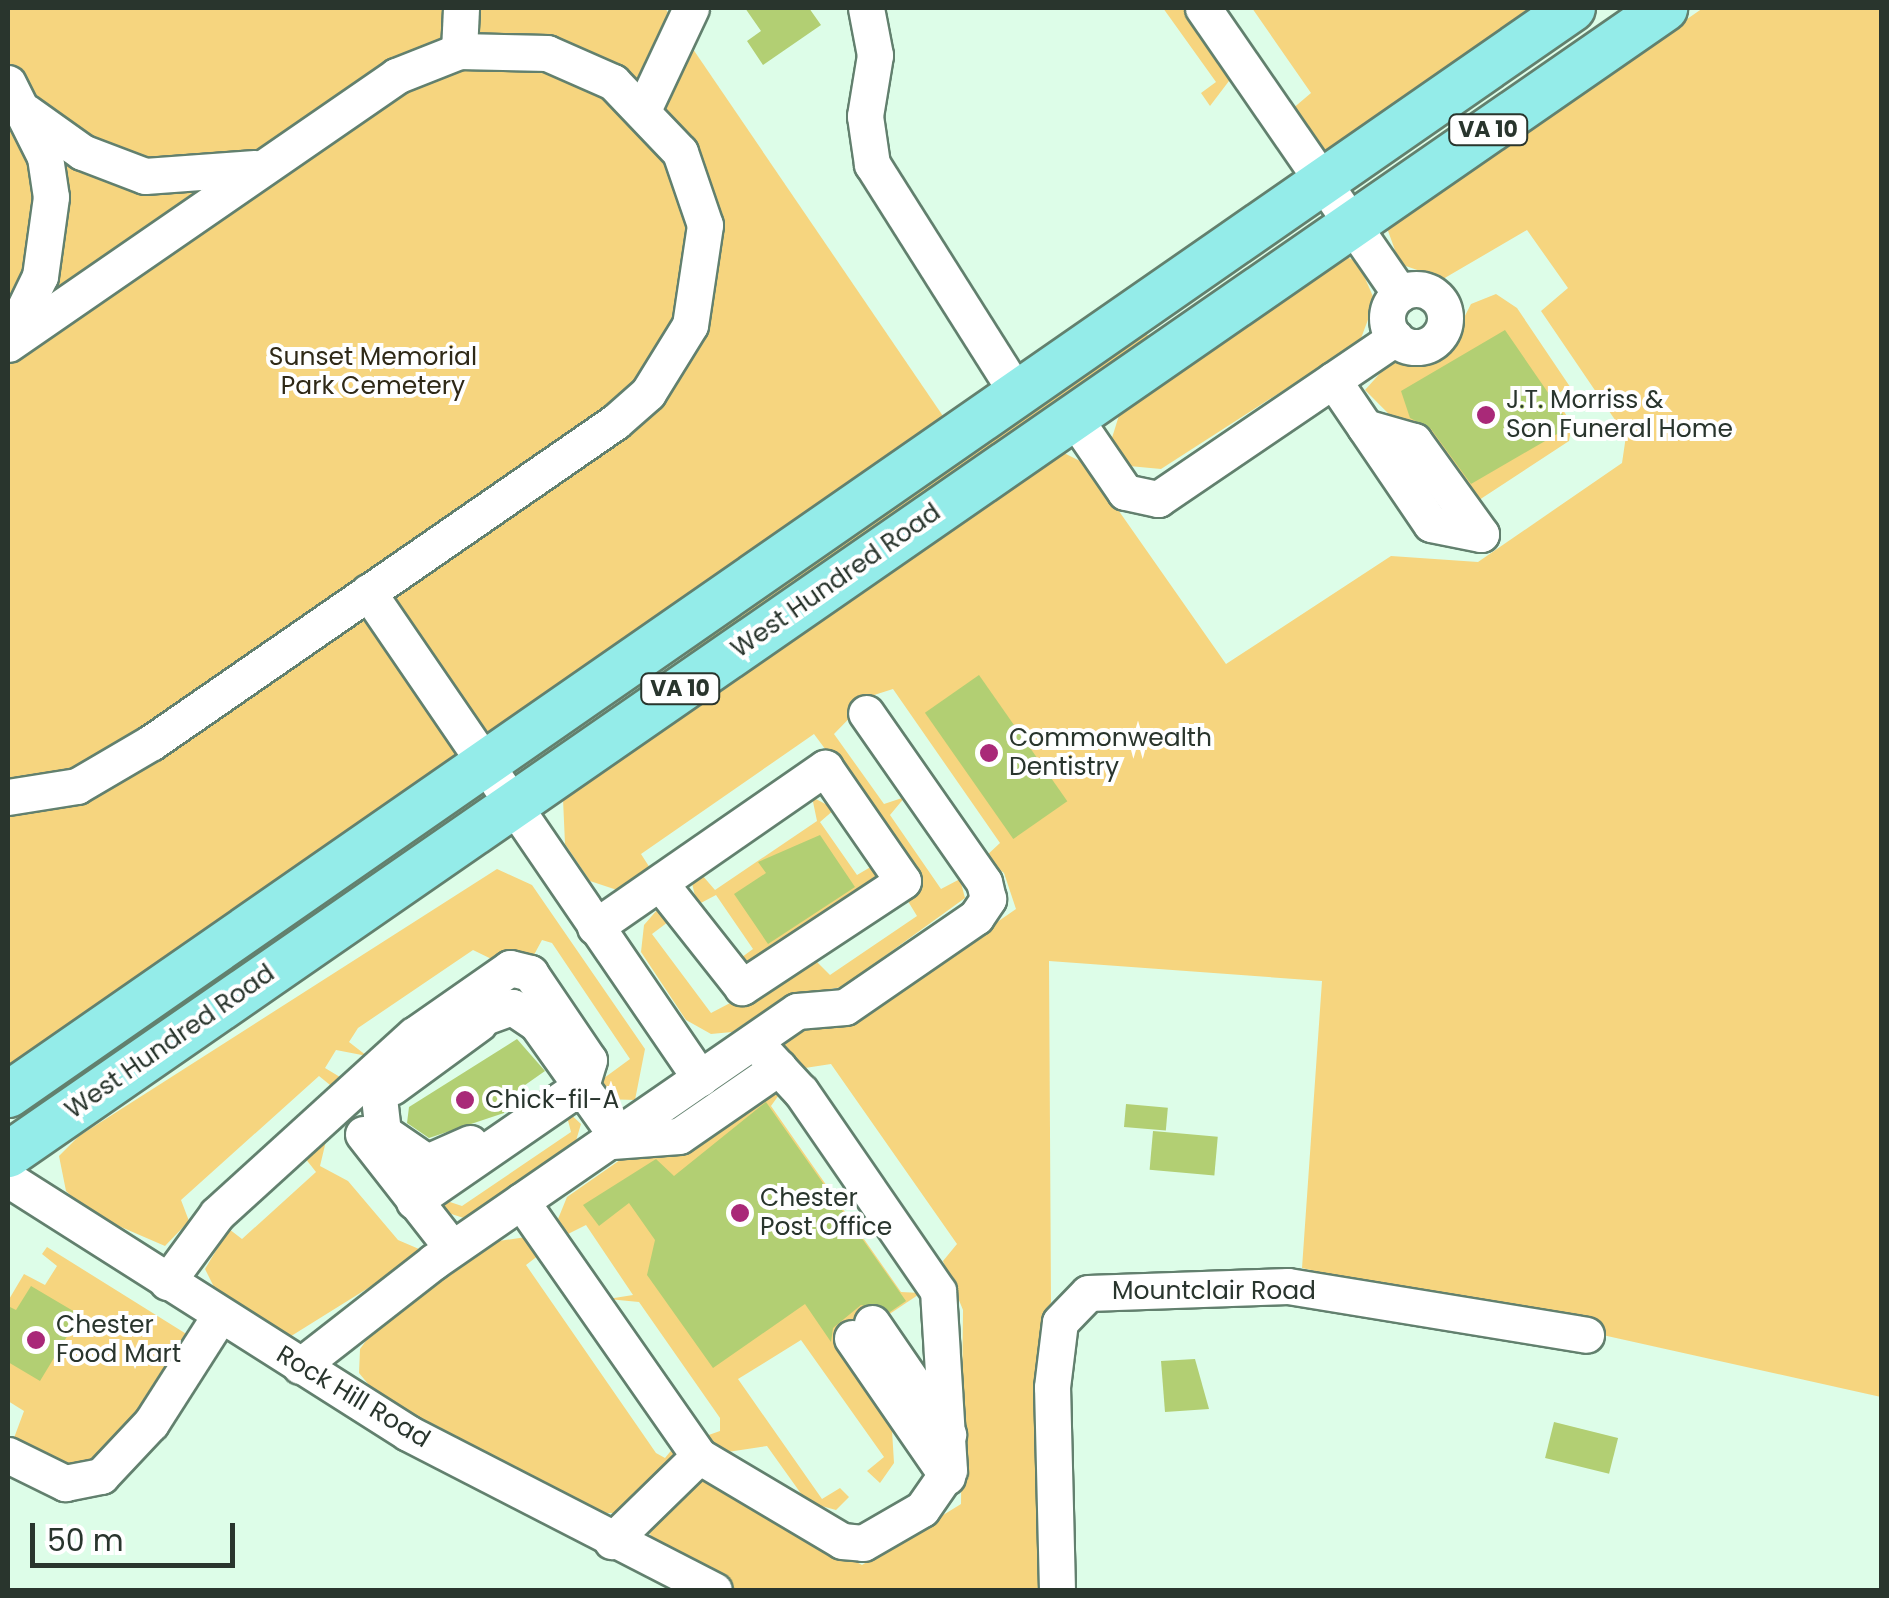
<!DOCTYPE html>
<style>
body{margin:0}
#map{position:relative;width:1889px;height:1598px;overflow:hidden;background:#ddfde8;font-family:Poppins,sans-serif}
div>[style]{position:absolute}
.green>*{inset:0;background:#f6d57f}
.building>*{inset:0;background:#b2cf73;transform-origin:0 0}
.roads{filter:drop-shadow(2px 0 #62806e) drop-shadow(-2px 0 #62806e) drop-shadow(0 2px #62806e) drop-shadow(0 -2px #62806e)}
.minor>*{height:35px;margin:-17.5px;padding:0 17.5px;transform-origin:17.5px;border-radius:17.5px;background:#fff}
.minor>.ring{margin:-17.5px;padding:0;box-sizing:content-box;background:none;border:35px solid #fff;border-radius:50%}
.major>*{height:45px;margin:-22.5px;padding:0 22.5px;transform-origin:22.5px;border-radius:22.5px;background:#94ece9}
.dots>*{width:28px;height:28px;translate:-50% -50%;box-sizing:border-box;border:5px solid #fff;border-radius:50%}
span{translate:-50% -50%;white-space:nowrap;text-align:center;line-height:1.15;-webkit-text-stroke:8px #fff;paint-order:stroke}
.shield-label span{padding:2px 8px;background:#fff;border:2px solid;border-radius:8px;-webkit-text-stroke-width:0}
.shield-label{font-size:22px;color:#29352d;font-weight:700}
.park-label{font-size:25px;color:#2f2917}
.poi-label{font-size:25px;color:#29352d}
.left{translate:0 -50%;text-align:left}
.street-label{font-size:25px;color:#29352d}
.frame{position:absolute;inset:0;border:10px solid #29352d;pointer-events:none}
.scale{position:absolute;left:30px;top:1523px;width:205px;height:45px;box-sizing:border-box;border:5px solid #29352d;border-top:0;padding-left:12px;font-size:30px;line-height:35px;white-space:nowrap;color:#29352d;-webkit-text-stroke:8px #fff;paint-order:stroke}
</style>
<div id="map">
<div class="green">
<i style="clip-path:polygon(8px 8px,665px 8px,945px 419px,8px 1073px)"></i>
<i style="clip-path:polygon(1163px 8px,1186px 8px,1232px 77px,1210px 106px,1201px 93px,1216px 82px)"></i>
<i style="clip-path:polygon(1252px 8px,1548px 8px,1328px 153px,1291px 110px,1311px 93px)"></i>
<i style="clip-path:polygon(1703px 8px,1881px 8px,1881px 1397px,1302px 1268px,1322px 981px,1049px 961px,1051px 1302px,1039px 1336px,1047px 1590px,731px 1590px,662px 1551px,645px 1527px,701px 1478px,862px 1565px,961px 1504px,963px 1310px,943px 1261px,957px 1244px,831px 1064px,805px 1068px,784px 1045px,797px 1032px,853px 1022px,1016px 909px,1004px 873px,985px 857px,1000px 843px,893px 689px,871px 696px,834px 734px,884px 804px,905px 797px,890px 815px,941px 889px,960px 879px,965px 898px,842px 987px,785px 997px,732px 1032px,711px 1034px,686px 1020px,641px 952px,644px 925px,657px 910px,668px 922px,652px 934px,711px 1013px,814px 959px,830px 975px,917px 916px,906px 898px,920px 877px,814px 734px,641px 854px,650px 868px,620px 891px,590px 881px,565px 844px,563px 799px,1062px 452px,1086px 464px,1226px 664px,1391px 556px,1478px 562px,1622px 463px,1626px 436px,1541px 311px,1568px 288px,1527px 230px,1443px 279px,1400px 264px,1387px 228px)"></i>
<i style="clip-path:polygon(1342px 255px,1358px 262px,1375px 301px,1360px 341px,1161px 469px,1129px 466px,1111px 441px,1121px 409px)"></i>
<i style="clip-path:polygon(1496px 294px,1517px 308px,1587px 412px,1565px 389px,1554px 396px,1572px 424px,1569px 441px,1476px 502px,1365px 390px,1392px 360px,1447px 351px,1471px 304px)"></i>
<i style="clip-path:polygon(1143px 329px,1149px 337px,689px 670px,682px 660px,715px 625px)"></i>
<i style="clip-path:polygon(812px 797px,835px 809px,820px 822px,857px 875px,874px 865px,878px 878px,747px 971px,738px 960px,753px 949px,716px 895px,697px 905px,692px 883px,702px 875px,715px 890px,817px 821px)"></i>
<i style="clip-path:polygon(497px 869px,532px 885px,645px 1049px,635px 1100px,604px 1099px,600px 1081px,630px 1059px,552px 943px,542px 940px,529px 964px,510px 968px,473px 950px,358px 1028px,349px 1042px,367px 1056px,336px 1050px,325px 1068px,345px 1080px,335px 1089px,319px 1076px,181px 1200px,189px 1221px,165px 1246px,91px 1214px,66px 1191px,59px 1156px,79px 1136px)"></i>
<i style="clip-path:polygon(768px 1085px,781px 1092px,771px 1106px,901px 1292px,921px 1293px,837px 1349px,892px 1430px,894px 1463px,880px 1483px,867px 1471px,884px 1457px,801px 1340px,738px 1379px,822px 1499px,840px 1488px,849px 1497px,836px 1510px,807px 1502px,767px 1446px,721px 1453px,703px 1437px,720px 1431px,720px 1418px,639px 1302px,608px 1299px,633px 1295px,586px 1225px,568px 1234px,558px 1219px,567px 1197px,630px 1153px)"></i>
<i style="clip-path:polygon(565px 1109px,581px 1124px,575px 1144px,470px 1220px,442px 1211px,438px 1198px,462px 1206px,571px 1132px)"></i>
<i style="clip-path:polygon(326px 1141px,320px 1166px,348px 1181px,398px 1240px,426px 1252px,288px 1338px,218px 1295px,205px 1269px,229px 1229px,242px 1239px,316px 1172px,305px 1158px)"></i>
<i style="clip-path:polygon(526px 1237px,539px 1255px,526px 1265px,656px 1453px,665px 1458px,679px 1441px,675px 1460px,619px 1513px,600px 1513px,388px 1408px,359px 1373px,360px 1349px,376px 1327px,499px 1241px)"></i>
<i style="clip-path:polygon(47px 1247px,188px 1335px,173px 1376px,83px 1474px,11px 1446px,24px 1411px,8px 1401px,8px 1301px,24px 1274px,45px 1285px,57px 1266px,42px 1254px)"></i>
</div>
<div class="building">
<i style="clip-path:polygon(745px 8px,809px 8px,821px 25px,763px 65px,747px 41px,761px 31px)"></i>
<i style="clip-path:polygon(1505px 330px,1571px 426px,1471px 484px,1431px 429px,1410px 418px,1401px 391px)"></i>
<i style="left:979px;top:675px;width:154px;height:66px;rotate:55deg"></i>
<i style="clip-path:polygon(820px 835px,855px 887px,768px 944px,734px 894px,766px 873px,758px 862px)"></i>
<i style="clip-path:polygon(517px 1039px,545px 1071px,508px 1097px,504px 1113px,429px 1138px,407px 1123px,409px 1107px)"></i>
<i style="clip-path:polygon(766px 1102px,906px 1301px,890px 1312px,861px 1305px,833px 1328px,831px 1342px,805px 1304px,713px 1368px,647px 1275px,655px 1240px,629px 1203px,599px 1226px,583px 1205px,656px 1159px,674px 1176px)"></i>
<i style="left:1126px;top:1104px;width:42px;height:23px;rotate:5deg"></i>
<i style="left:1153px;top:1131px;width:65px;height:39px;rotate:5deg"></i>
<i style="clip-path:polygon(31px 1286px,80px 1315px,40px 1381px,8px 1362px,8px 1306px,16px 1310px)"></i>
<i style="clip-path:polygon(1195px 1359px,1209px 1409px,1165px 1412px,1161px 1361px)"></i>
<i style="left:1554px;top:1422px;width:66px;height:37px;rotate:14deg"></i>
</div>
<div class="roads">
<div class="minor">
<i style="left:866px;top:8px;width:48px;rotate:79.2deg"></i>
<i style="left:875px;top:55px;width:62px;rotate:99.3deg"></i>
<i style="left:865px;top:116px;width:49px;rotate:81.7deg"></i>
<i style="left:872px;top:164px;width:270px;rotate:57.7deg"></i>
<i style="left:1203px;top:8px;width:347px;rotate:55.4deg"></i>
<i style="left:459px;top:51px;width:43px;rotate:-87.3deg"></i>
<i style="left:8px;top:83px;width:83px;rotate:63.4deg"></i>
<i style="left:45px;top:157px;width:40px;rotate:81.5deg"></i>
<i style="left:51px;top:197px;width:80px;rotate:97.9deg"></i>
<i style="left:40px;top:276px;width:69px;rotate:115.8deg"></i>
<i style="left:644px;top:108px;width:110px;rotate:-64.8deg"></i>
<i style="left:26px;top:112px;width:69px;rotate:35.5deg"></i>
<i style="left:82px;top:152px;width:67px;rotate:20.9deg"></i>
<i style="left:145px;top:176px;width:110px;rotate:-4.2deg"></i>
<i class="ring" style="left:1387px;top:289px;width:23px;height:23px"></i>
<i style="left:8px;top:344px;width:472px;rotate:-34.6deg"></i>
<i style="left:396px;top:76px;width:68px;rotate:-21.6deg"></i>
<i style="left:459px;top:51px;width:88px;rotate:1.3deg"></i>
<i style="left:547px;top:53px;width:72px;rotate:23.7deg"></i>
<i style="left:613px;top:82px;width:97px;rotate:46.3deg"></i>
<i style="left:680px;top:152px;width:77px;rotate:71.1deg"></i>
<i style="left:705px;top:225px;width:101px;rotate:98.5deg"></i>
<i style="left:690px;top:325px;width:80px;rotate:121.7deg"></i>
<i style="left:648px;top:393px;width:44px;rotate:138.7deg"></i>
<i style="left:615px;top:422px;width:563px;rotate:145.35deg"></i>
<i style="left:152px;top:742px;width:87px;rotate:149.6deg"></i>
<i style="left:77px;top:786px;width:70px;rotate:170.9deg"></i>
<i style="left:1333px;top:380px;width:174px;rotate:55.8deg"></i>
<i style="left:1431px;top:524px;width:51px;rotate:11.3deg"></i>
<i style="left:1481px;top:534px;width:115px;rotate:-125.8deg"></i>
<i style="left:1414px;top:441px;width:51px;rotate:-164.1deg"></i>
<i style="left:1073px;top:416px;width:92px;rotate:55.6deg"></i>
<i style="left:1125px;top:492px;width:34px;rotate:12deg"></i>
<i style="left:1158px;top:499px;width:287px;rotate:-34.2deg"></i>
<i style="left:368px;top:592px;width:589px;rotate:55.66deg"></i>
<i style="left:595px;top:927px;width:280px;rotate:-34.7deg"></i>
<i style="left:825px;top:768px;width:137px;rotate:55.4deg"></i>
<i style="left:903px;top:881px;width:193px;rotate:146.6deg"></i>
<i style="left:742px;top:987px;width:132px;rotate:-128.3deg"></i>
<i style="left:454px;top:1028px;width:62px;rotate:-19.9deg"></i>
<i style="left:512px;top:1007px;width:30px;rotate:34deg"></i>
<i style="left:537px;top:1024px;width:136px;rotate:54.6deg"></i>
<i style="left:404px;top:1065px;width:35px;rotate:137deg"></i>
<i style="left:378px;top:1089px;width:43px;rotate:83.4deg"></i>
<i style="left:383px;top:1132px;width:53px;rotate:34.3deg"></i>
<i style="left:427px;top:1162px;width:47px;rotate:-23.8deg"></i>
<i style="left:392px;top:1087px;width:108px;rotate:-36.3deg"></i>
<i style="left:363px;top:1134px;width:145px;rotate:52deg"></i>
<i style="left:612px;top:1141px;width:67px;rotate:-4.3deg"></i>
<i style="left:679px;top:1136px;width:121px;rotate:-34.6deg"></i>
<i style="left:8px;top:1179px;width:474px;rotate:32.4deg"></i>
<i style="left:408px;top:1433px;width:344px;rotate:27.2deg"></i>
<i style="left:521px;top:1201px;width:311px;rotate:55.1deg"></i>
<i style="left:699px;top:1456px;width:122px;rotate:135.7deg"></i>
<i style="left:167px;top:1282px;width:84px;rotate:-53.7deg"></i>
<i style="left:217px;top:1214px;width:266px;rotate:-42.3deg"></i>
<i style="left:414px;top:1035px;width:117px;rotate:-34.9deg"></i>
<i style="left:510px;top:968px;width:21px;rotate:14deg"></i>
<i style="left:530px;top:973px;width:105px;rotate:55.9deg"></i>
<i style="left:589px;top:1060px;width:27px;rotate:107deg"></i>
<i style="left:581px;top:1086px;width:203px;rotate:145.4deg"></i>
<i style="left:872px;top:1323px;width:135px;rotate:55.6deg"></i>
<i style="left:852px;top:1338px;width:168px;rotate:55.5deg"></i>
<i style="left:300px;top:1366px;width:169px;rotate:-38deg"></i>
<i style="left:433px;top:1262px;width:442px;rotate:-34.6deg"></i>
<i style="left:797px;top:1011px;width:48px;rotate:-4.8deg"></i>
<i style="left:845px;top:1007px;width:159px;rotate:-34.5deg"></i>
<i style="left:976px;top:917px;width:22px;rotate:-56deg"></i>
<i style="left:988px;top:899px;width:17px;rotate:-103deg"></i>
<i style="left:984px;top:882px;width:206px;rotate:-124.9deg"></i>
<i style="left:8px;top:1455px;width:64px;rotate:26.2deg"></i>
<i style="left:65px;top:1483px;width:37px;rotate:-11deg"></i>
<i style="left:101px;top:1476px;width:73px;rotate:-46.7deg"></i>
<i style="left:151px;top:1423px;width:128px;rotate:-57.4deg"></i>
<i style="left:699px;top:1456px;width:166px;rotate:30.7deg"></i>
<i style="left:842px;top:1541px;width:21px;rotate:5deg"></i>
<i style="left:863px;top:1543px;width:68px;rotate:-30deg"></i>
<i style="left:922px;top:1509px;width:47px;rotate:-55.3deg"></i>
<i style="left:949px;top:1470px;width:179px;rotate:-93.5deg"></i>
<i style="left:938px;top:1291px;width:242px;rotate:-124.5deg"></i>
<i style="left:801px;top:1092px;width:69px;rotate:-132.7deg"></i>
<i style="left:1057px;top:1590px;width:203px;rotate:-91.4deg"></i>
<i style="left:1052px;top:1387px;width:65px;rotate:-83deg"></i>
<i style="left:1060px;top:1322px;width:40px;rotate:-46deg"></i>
<i style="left:1088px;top:1293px;width:200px;rotate:-2deg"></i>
<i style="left:1288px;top:1286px;width:302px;rotate:9.3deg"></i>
</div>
<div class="major">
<i style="left:8px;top:1094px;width:1904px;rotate:-34.78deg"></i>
<i style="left:8px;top:1154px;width:2014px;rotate:-34.68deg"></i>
</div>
</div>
<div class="dots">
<i style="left:1486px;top:415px;background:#a92978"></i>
<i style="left:989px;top:753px;background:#a92978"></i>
<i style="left:465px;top:1100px;background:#a92978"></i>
<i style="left:740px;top:1213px;background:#a92978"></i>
<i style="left:36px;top:1340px;background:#a92978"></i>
</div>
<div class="shield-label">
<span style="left:1488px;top:130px">VA 10</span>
<span style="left:680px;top:689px">VA 10</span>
</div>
<div class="park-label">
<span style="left:373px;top:372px">Sunset Memorial<br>Park Cemetery</span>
</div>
<div class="poi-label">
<span class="left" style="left:1506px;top:415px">J.T. Morriss &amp;<br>Son Funeral Home</span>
<span class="left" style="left:1009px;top:753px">Commonwealth<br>Dentistry</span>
<span class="left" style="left:485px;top:1100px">Chick-fil-A</span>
<span class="left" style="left:760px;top:1213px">Chester<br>Post Office</span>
<span class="left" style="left:56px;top:1340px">Chester<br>Food Mart</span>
</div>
<div class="street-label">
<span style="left:836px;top:581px;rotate:-35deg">West Hundred Road</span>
<span style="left:170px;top:1042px;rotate:-35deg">West Hundred Road</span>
<span style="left:1214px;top:1291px">Mountclair Road</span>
<span style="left:353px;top:1397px;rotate:31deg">Rock Hill Road</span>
</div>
<div class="frame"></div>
<div class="scale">50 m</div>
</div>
